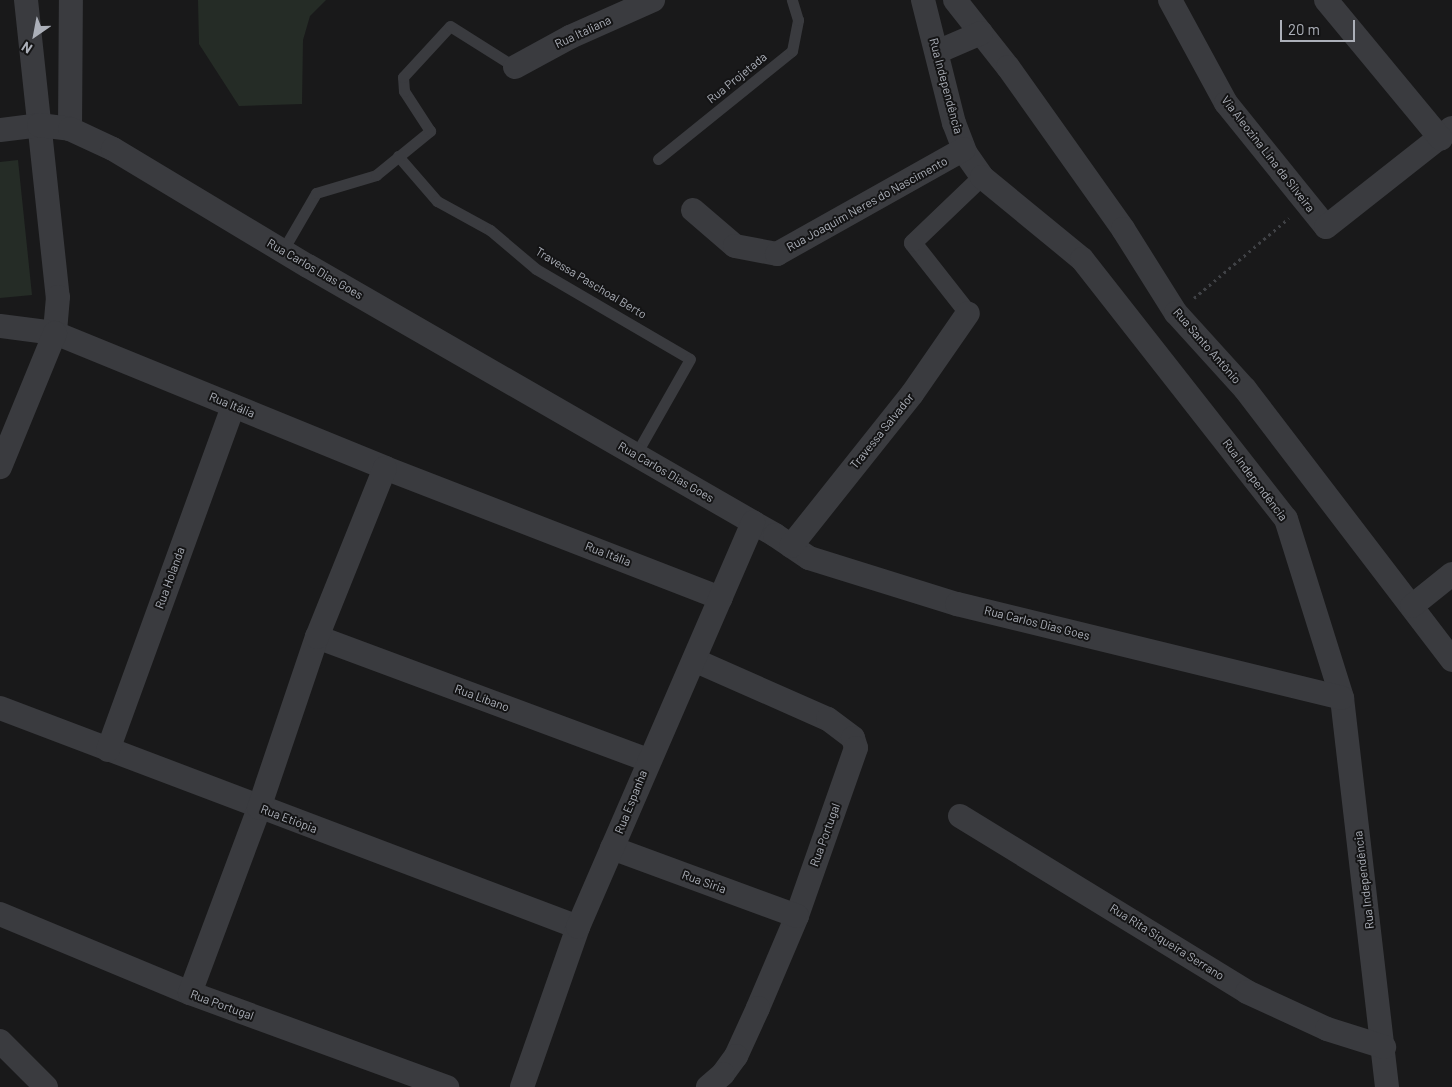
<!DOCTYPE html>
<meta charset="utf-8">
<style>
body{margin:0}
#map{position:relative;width:1452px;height:1087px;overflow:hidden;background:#19191a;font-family:Barlow,sans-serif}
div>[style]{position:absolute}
.green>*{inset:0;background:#252c26}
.path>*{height:3px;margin-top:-1.5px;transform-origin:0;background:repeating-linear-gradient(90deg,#404246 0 2.5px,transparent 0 6.5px)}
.service>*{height:11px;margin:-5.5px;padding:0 5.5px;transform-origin:5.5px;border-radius:5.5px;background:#3a3b3f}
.pedestrian>*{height:18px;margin:-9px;padding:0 9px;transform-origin:9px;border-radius:9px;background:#3a3b3f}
.minor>*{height:24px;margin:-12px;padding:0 12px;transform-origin:12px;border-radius:12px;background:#3a3b3f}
span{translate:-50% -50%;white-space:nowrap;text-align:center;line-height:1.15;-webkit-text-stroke:4px #141415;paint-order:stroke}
.street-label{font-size:12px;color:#acb0b9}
.north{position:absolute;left:10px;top:10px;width:50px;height:50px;-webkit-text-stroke:4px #141415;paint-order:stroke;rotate:213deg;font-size:14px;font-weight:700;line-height:20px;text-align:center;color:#acb0b9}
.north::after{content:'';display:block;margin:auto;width:18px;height:22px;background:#acb0b9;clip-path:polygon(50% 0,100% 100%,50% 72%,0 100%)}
.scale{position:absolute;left:1280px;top:20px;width:75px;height:22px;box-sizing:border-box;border:2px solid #acb0b9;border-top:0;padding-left:6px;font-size:15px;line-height:18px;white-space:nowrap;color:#acb0b9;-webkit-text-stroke:4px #141415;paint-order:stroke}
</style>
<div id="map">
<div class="green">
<i style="clip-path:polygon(198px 0,326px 0,310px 16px,303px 40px,302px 104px,239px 106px,199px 44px)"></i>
<i style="clip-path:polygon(18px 160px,32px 295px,0 298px,0 162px)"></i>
</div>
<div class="path">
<i style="left:1194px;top:298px;width:124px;rotate:-40.1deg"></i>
</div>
<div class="service">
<i style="left:398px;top:156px;width:60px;rotate:49.1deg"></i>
<i style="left:437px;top:201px;width:60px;rotate:28.7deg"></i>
<i style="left:490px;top:230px;width:60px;rotate:40.3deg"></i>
<i style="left:536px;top:269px;width:178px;rotate:30.3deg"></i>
<i style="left:690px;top:359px;width:109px;rotate:119.6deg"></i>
<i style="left:658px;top:159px;width:172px;rotate:-38.9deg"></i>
<i style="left:792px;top:51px;width:32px;rotate:-79deg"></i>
<i style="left:798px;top:20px;width:21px;rotate:-107deg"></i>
<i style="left:283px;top:250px;width:66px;rotate:-59.9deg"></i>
<i style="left:316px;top:193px;width:63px;rotate:-16.7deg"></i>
<i style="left:376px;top:175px;width:70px;rotate:-39.2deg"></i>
<i style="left:430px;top:131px;width:48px;rotate:-123deg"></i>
<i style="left:404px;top:91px;width:14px;rotate:-94deg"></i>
<i style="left:403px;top:77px;width:69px;rotate:-47.3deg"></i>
<i style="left:450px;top:26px;width:77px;rotate:32.2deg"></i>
</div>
<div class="pedestrian">
<i style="left:968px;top:313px;width:89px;rotate:-128.2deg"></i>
<i style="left:913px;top:243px;width:95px;rotate:-43.7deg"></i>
</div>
<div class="minor">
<i style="left:26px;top:0;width:299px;rotate:83.9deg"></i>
<i style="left:58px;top:297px;width:36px;rotate:95deg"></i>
<i style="left:55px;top:333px;width:357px;rotate:22.2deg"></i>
<i style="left:385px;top:468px;width:360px;rotate:21.2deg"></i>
<i style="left:923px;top:0;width:127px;rotate:75.9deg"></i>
<i style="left:954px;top:123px;width:33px;rotate:69deg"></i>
<i style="left:966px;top:154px;width:28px;rotate:55deg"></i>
<i style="left:982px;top:177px;width:129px;rotate:39.4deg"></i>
<i style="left:1082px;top:259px;width:330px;rotate:51.9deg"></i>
<i style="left:1286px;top:519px;width:188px;rotate:72.6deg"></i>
<i style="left:1342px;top:698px;width:392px;rotate:83.4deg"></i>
<i style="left:955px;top:0;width:85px;rotate:51.7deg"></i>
<i style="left:1008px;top:67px;width:199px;rotate:54.6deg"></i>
<i style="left:1123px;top:229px;width:99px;rotate:57.8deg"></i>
<i style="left:1176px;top:313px;width:103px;rotate:47.8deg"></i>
<i style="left:1245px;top:389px;width:341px;rotate:52.6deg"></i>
<i style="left:1170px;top:0;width:117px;rotate:61.5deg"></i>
<i style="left:1226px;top:103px;width:159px;rotate:51.1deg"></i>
<i style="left:1326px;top:227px;width:160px;rotate:-38.2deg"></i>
<i style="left:1326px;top:0;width:180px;rotate:50.4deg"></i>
<i style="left:937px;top:52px;width:48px;rotate:-23.4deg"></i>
<i style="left:515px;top:67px;width:63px;rotate:-28.6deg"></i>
<i style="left:570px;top:37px;width:91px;rotate:-24deg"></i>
<i style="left:70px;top:129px;width:129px;rotate:-89.6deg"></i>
<i style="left:0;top:130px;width:39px;rotate:-7deg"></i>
<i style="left:39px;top:125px;width:31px;rotate:7deg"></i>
<i style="left:70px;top:129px;width:47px;rotate:24.9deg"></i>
<i style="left:113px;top:149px;width:227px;rotate:31deg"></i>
<i style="left:308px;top:266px;width:539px;rotate:29.94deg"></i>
<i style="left:775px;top:535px;width:41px;rotate:34.1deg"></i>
<i style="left:809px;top:558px;width:155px;rotate:17.3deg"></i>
<i style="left:957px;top:604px;width:396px;rotate:13.7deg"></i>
<i style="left:693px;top:210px;width:55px;rotate:40.6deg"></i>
<i style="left:735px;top:246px;width:43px;rotate:10.8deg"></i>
<i style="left:777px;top:254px;width:214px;rotate:-29.3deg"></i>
<i style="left:0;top:326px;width:55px;rotate:7.3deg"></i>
<i style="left:55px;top:333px;width:145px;rotate:112.3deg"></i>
<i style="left:791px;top:546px;width:194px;rotate:-51.5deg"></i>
<i style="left:912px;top:394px;width:98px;rotate:-55.3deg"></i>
<i style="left:1412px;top:606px;width:51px;rotate:-38.7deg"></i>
<i style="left:317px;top:637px;width:353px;rotate:20.4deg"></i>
<i style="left:694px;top:660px;width:146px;rotate:23.8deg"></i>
<i style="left:828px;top:719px;width:31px;rotate:37deg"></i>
<i style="left:853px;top:738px;width:10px;rotate:73deg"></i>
<i style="left:856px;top:748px;width:178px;rotate:109.4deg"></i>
<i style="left:797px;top:916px;width:100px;rotate:113deg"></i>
<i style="left:758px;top:1008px;width:53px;rotate:114.6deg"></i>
<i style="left:736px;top:1056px;width:22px;rotate:126deg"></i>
<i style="left:723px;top:1074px;width:20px;rotate:139deg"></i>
<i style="left:0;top:708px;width:618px;rotate:20.75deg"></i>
<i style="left:108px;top:750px;width:366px;rotate:-70deg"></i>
<i style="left:960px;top:816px;width:337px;rotate:31.5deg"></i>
<i style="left:1247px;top:992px;width:88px;rotate:24.8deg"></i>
<i style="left:1327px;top:1029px;width:60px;rotate:17.5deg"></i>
<i style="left:612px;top:848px;width:197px;rotate:20.2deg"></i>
<i style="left:0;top:914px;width:206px;rotate:22.6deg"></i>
<i style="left:190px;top:993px;width:274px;rotate:20.1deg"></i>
<i style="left:190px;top:993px;width:197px;rotate:-69.5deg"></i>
<i style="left:259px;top:808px;width:181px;rotate:-71.3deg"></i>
<i style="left:317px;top:637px;width:182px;rotate:-68.1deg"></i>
<i style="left:0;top:1041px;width:65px;rotate:45deg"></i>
<i style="left:522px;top:1087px;width:170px;rotate:-70.7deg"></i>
<i style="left:578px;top:927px;width:441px;rotate:-66.6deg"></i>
</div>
<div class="street-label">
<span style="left:583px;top:32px;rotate:-25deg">Rua Italiana</span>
<span style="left:737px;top:78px;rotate:-39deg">Rua Projetada</span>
<span style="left:946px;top:86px;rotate:75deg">Rua Independência</span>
<span style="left:1268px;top:154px;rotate:52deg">Via Aleozina Lina da Silveira</span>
<span style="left:867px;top:204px;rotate:-29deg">Rua Joaquim Neres do Nascimento</span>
<span style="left:315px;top:269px;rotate:30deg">Rua Carlos Dias Goes</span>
<span style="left:591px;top:283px;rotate:31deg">Travessa Paschoal Berto</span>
<span style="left:1207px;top:346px;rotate:49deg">Rua Santo Antônio</span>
<span style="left:232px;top:405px;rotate:22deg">Rua Itália</span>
<span style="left:882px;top:431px;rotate:-51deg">Travessa Salvador</span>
<span style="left:666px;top:472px;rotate:30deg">Rua Carlos Dias Goes</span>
<span style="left:1255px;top:480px;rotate:53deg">Rua Independência</span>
<span style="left:608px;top:554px;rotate:21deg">Rua Itália</span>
<span style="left:170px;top:578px;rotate:-70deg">Rua Holanda</span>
<span style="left:1037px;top:623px;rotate:14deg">Rua Carlos Dias Goes</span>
<span style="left:482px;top:698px;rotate:20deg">Rua Líbano</span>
<span style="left:631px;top:802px;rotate:-68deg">Rua Espanha</span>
<span style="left:289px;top:819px;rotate:21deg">Rua Etiópia</span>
<span style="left:825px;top:835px;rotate:-70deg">Rua Portugal</span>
<span style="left:1364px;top:880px;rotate:-97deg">Rua Independência</span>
<span style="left:704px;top:882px;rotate:20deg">Rua Siria</span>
<span style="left:1167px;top:942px;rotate:32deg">Rua Rita Siqueira Serrano</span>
<span style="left:222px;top:1005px;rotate:20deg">Rua Portugal</span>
</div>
<div class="north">N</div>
<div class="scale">20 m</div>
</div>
